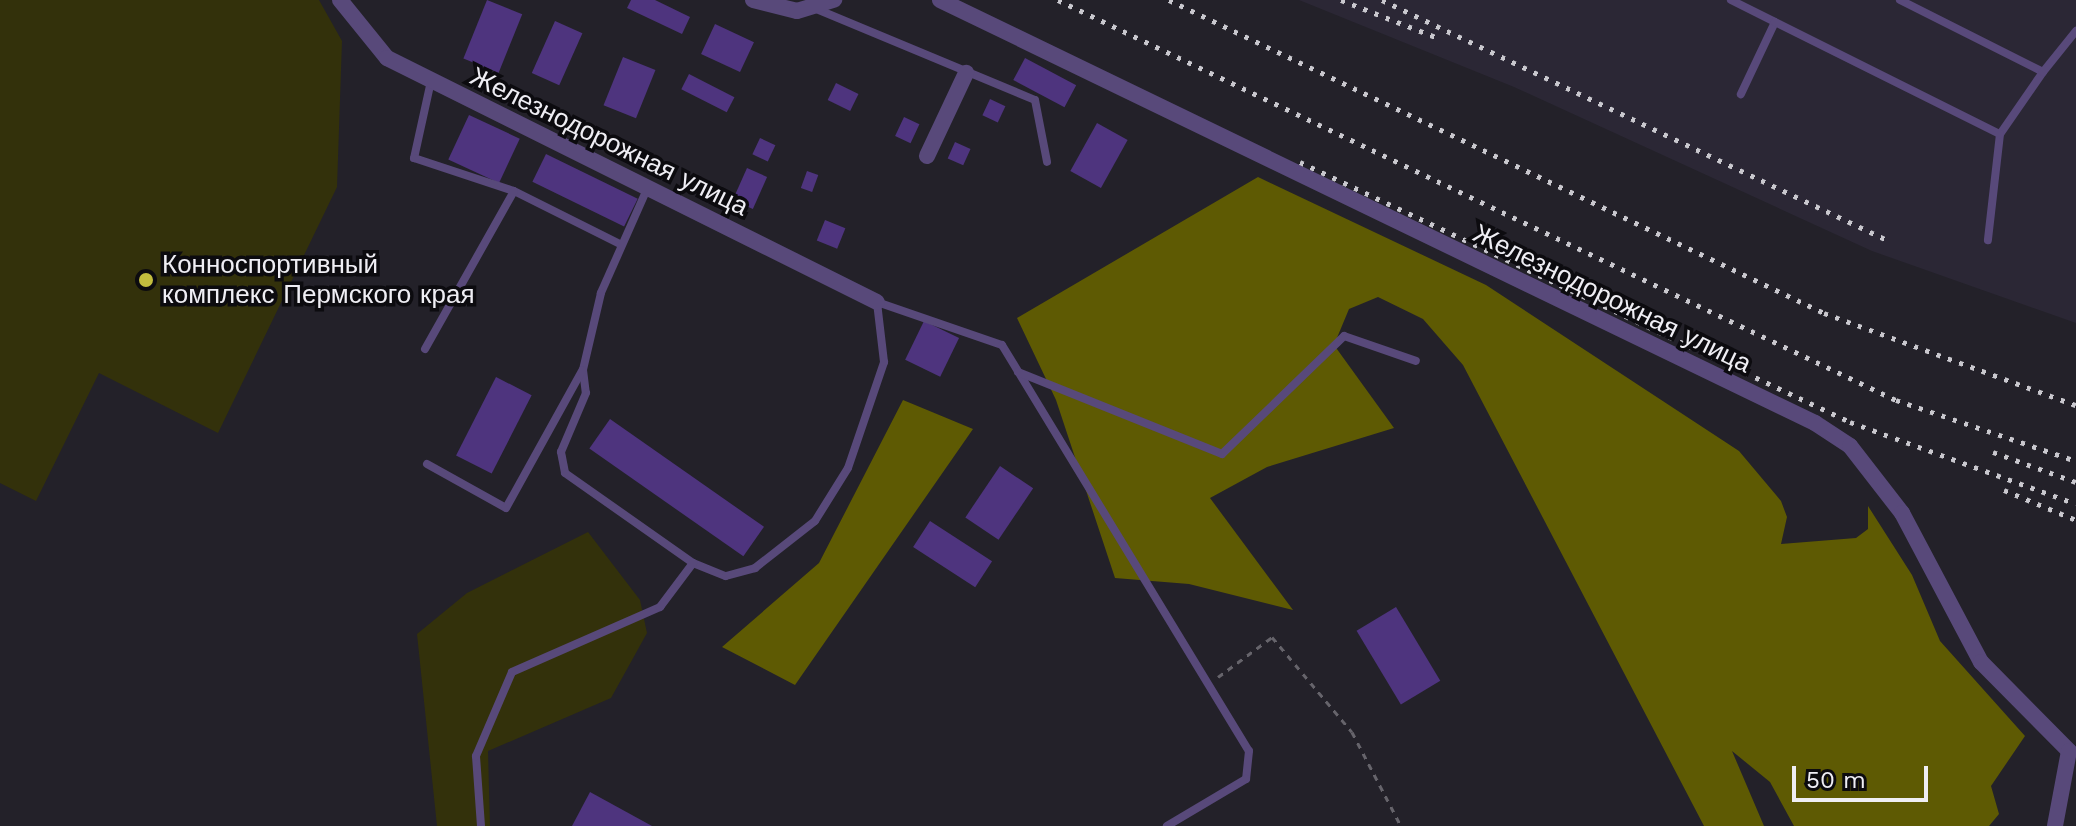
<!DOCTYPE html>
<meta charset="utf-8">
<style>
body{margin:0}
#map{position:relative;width:2076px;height:826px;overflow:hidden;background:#232129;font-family:"Work Sans",sans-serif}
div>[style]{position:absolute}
.built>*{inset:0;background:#2b2735}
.green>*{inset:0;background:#33310b}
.forest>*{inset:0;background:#5e5a03}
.building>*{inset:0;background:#4e347e;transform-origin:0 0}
.path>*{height:3px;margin-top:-1.5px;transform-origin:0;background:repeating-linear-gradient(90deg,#66646b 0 6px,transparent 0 12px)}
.lane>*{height:8px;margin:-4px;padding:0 4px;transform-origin:4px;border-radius:4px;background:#58497a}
.street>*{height:16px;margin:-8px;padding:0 8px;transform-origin:8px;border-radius:8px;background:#58497a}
.rail>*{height:5px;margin-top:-2.5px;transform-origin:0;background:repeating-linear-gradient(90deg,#c9c8ce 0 4px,transparent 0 12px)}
.dots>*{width:22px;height:22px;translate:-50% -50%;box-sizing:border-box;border:4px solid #0c0b0f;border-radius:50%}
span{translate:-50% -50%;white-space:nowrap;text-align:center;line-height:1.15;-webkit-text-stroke:7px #0c0b0f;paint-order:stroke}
.street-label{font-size:26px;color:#efeef4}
.poi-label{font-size:26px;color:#efeef4}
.left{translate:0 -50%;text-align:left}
.scale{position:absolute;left:1792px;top:766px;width:136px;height:36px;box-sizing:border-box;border:4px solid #efeef4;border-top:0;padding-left:10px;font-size:24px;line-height:28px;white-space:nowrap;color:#efeef4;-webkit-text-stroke:6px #0c0b0f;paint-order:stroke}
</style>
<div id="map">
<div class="built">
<i style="clip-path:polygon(1299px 0,2076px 0,2076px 323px,1872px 251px,1514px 87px)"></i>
</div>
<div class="green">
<i style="clip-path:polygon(0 0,319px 0,342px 41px,337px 187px,218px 433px,99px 373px,36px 501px,0 483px)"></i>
<i style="clip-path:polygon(588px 532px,640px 600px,647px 633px,611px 698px,488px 751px,490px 826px,437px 826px,417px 634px,467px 593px)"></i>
</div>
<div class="forest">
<i style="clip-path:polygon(1258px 177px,1486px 285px,1739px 451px,1781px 501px,1787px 517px,1781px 544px,1856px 538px,1868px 529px,1868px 506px,1912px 575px,1940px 641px,2025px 736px,1991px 786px,1999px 814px,1989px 826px,1794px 826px,1770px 782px,1732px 751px,1764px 826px,1704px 826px,1463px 365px,1423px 319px,1378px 297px,1349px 309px,1334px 345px,1394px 428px,1267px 467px,1210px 498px,1293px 610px,1189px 584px,1115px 578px,1056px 400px,1017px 318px)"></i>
<i style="clip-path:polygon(903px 400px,973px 429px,795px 685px,722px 647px,819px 563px)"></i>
</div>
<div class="building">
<i style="left:487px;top:0;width:38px;height:63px;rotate:22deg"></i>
<i style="clip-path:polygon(631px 0,655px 0,690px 17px,682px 34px,627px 8px)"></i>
<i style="left:555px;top:21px;width:30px;height:57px;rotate:24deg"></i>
<i style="left:715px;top:24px;width:43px;height:33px;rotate:25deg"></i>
<i style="left:623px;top:57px;width:35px;height:52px;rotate:22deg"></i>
<i style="left:1025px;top:58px;width:58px;height:25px;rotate:28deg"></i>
<i style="left:689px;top:74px;width:51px;height:17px;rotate:27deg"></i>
<i style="left:836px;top:83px;width:25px;height:19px;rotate:26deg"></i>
<i style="left:990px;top:99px;width:17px;height:18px;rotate:25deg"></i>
<i style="left:469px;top:115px;width:56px;height:49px;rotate:25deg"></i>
<i style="left:904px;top:117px;width:17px;height:21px;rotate:25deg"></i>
<i style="left:1097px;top:123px;width:35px;height:55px;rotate:29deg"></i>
<i style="left:760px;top:138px;width:17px;height:18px;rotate:25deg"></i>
<i style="left:955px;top:142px;width:17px;height:18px;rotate:24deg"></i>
<i style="left:546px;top:154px;width:102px;height:31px;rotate:26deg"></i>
<i style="left:747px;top:168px;width:22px;height:35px;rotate:24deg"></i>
<i style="left:807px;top:171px;width:12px;height:18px;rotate:20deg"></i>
<i style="left:825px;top:220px;width:22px;height:22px;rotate:22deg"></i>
<i style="left:924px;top:321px;width:39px;height:43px;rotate:26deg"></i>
<i style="left:496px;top:377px;width:40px;height:88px;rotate:27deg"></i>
<i style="left:610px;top:419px;width:188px;height:36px;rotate:35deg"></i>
<i style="left:1000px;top:466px;width:40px;height:62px;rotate:34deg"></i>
<i style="left:930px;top:521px;width:74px;height:31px;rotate:33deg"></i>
<i style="left:1396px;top:607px;width:86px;height:46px;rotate:59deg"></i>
<i style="clip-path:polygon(590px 792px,652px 826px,572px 826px)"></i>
</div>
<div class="path">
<i style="left:1218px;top:677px;width:67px;rotate:-36.5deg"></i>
<i style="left:1272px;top:637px;width:124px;rotate:49.9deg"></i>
<i style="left:1352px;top:732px;width:106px;rotate:62.5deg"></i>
</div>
<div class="lane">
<i style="left:1731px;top:0;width:49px;rotate:26.6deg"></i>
<i style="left:1775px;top:22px;width:80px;rotate:115.3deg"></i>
<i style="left:1900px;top:0;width:160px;rotate:26.7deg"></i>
<i style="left:2043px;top:72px;width:75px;rotate:124.7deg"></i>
<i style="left:2000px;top:134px;width:107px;rotate:96.5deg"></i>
<i style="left:814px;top:8px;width:239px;rotate:22.6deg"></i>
<i style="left:1035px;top:100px;width:63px;rotate:79deg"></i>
<i style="left:1775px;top:22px;width:251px;rotate:26.5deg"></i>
<i style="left:2043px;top:72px;width:53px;rotate:-51.2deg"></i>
<i style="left:431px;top:81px;width:79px;rotate:102.4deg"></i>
<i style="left:414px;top:158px;width:105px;rotate:18.3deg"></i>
<i style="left:514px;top:191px;width:119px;rotate:26.6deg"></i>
<i style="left:647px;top:189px;width:114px;rotate:113.9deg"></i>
<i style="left:601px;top:293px;width:79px;rotate:103.2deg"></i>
<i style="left:583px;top:370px;width:23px;rotate:83deg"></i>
<i style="left:586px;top:393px;width:64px;rotate:113deg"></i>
<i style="left:561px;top:452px;width:21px;rotate:79deg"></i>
<i style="left:565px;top:473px;width:156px;rotate:35.1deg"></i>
<i style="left:693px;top:563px;width:35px;rotate:22deg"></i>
<i style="left:726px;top:576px;width:30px;rotate:-15deg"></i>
<i style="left:755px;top:568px;width:76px;rotate:-38.1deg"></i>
<i style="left:815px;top:521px;width:62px;rotate:-58.1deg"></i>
<i style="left:848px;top:468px;width:112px;rotate:-71.2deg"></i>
<i style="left:884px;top:362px;width:60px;rotate:-96.7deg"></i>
<i style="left:877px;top:302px;width:132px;rotate:19deg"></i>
<i style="left:1002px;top:345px;width:475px;rotate:58.7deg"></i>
<i style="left:1249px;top:751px;width:28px;rotate:96deg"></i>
<i style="left:1246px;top:779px;width:92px;rotate:149.3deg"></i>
<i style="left:425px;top:349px;width:181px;rotate:-60.6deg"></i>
<i style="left:1018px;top:372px;width:220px;rotate:21.9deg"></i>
<i style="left:1222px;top:454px;width:170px;rotate:-44deg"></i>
<i style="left:1344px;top:336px;width:76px;rotate:19.1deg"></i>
<i style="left:427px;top:464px;width:90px;rotate:29.1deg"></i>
<i style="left:506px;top:508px;width:157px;rotate:-61deg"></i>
<i style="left:481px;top:826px;width:70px;rotate:-94.1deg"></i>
<i style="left:476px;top:756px;width:91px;rotate:-66.8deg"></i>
<i style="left:512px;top:672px;width:162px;rotate:-23.7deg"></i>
<i style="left:660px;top:607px;width:55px;rotate:-53.1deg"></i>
</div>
<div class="street">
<i style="left:340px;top:0;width:75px;rotate:51deg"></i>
<i style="left:387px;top:58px;width:547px;rotate:26.47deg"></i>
<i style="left:753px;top:0;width:45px;rotate:14deg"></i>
<i style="left:797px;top:11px;width:39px;rotate:-17deg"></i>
<i style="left:940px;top:0;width:972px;rotate:25.8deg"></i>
<i style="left:1815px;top:423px;width:42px;rotate:33.3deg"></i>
<i style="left:1850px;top:446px;width:85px;rotate:52.2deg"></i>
<i style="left:1902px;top:513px;width:169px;rotate:62.1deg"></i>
<i style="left:1981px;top:662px;width:125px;rotate:45.3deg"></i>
<i style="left:2069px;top:751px;width:76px;rotate:100.6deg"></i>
<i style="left:927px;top:156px;width:92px;rotate:-64.8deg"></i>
</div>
<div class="rail">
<i style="left:1058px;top:0;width:929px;rotate:25.52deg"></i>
<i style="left:1896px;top:400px;width:190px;rotate:18.7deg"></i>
<i style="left:1169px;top:0;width:726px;rotate:25.54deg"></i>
<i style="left:1824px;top:313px;width:268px;rotate:20.1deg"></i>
<i style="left:1341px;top:0;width:104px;rotate:21.4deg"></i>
<i style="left:1382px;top:0;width:561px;rotate:25.42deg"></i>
<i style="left:1300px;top:162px;width:608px;rotate:25.3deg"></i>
<i style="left:1850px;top:422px;width:240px;rotate:19.9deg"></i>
<i style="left:1993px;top:452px;width:88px;rotate:19.9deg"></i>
<i style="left:2004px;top:490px;width:78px;rotate:22.6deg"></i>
</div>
<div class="dots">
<i style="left:146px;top:280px;background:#c3bd3e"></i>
</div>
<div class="street-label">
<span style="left:609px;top:142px;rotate:26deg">Железнодорожная улица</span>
<span style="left:1612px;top:299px;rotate:26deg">Железнодорожная улица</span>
</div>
<div class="poi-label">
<span class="left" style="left:162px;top:280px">Конноспортивный<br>комплекс Пермского края</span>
</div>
<div class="scale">50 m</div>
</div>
